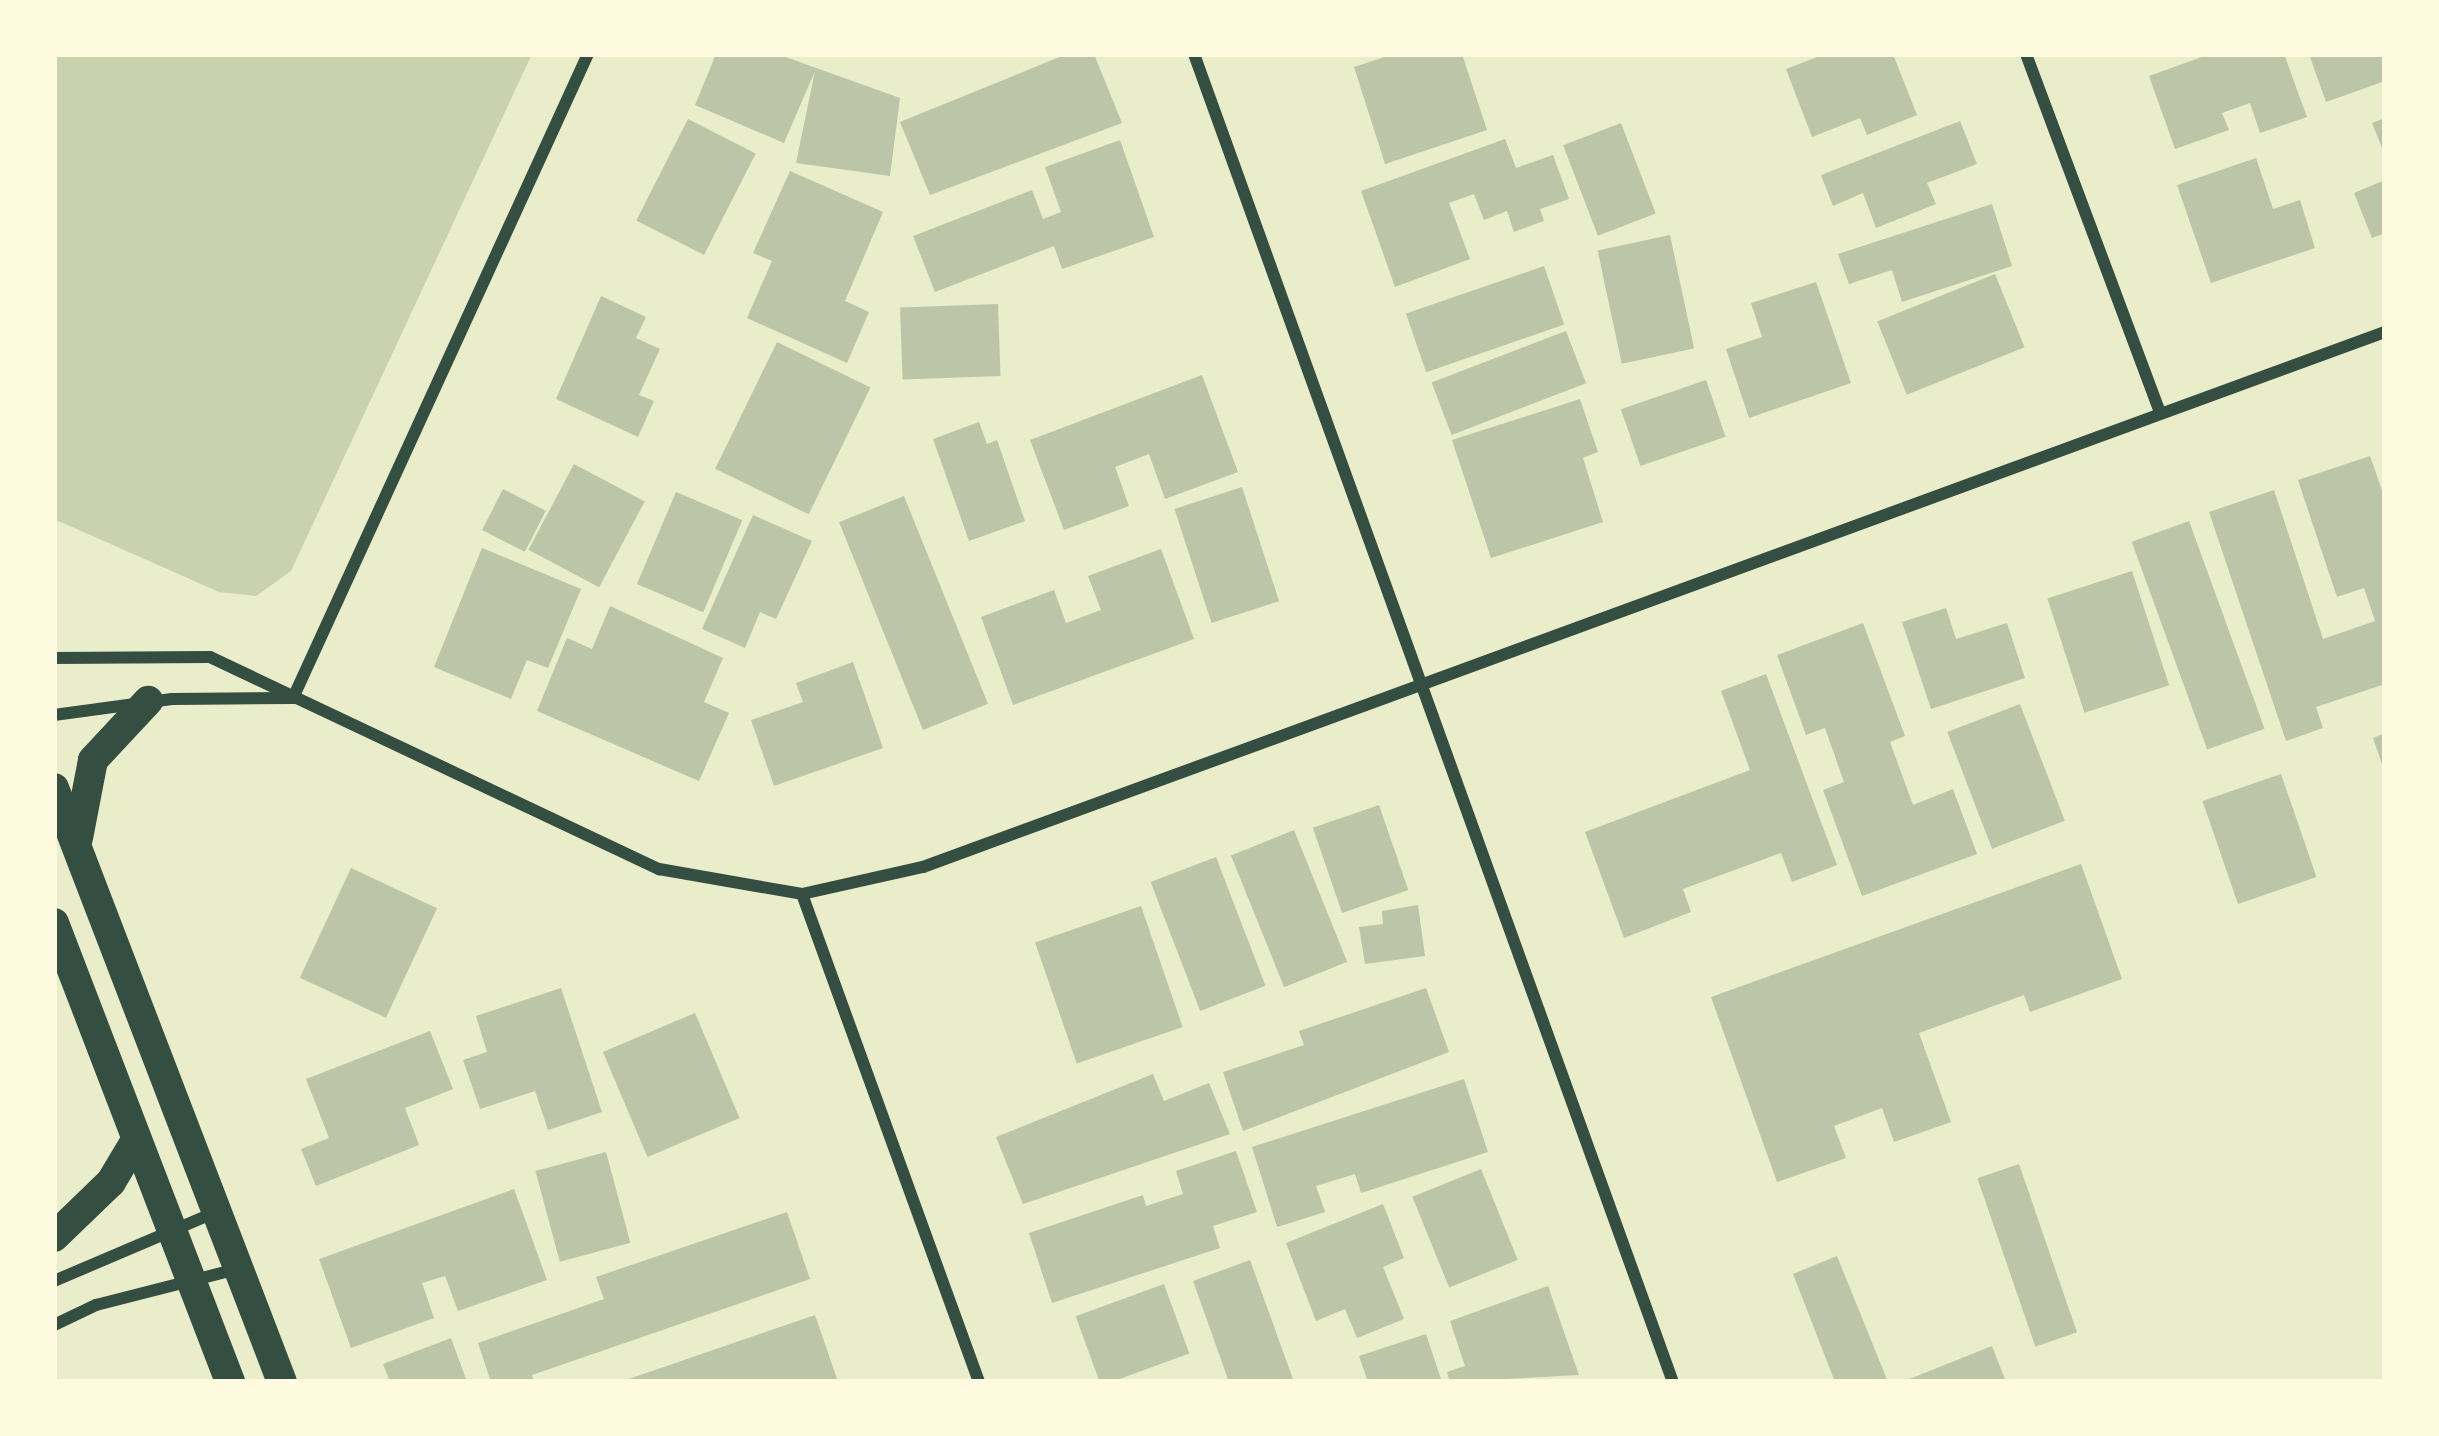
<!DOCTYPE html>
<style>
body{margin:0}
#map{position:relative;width:2439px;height:1436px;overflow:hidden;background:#e9edc9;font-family:"Fira Sans Condensed",sans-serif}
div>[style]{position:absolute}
.green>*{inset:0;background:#cad2ad}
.building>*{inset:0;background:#bcc5a7;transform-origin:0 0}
.minor>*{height:12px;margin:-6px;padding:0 6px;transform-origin:6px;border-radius:6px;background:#344e41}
.primary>*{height:30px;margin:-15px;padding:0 15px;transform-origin:15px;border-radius:15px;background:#344e41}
span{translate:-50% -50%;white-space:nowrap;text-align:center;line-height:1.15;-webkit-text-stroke:10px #fefae0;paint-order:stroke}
.frame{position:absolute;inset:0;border:57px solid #fefae0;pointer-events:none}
</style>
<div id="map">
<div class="green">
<i style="clip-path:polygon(54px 54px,532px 54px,291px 571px,256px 596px,219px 592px,54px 519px)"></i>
</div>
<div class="building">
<i style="clip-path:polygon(716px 54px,777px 54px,900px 98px,890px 176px,796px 163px,815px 71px,784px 143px,695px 105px)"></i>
<i style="clip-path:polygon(1067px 54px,1094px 54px,1122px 123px,930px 195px,900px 122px)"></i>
<i style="clip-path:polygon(1394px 54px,1462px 54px,1487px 130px,1385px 164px,1354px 67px)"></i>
<i style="clip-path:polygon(1825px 54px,1893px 54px,1917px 115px,1867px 135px,1860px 118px,1812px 137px,1786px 69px)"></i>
<i style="clip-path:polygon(2210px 54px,2284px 54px,2307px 117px,2260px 133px,2250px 103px,2222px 113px,2229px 130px,2175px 149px,2149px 76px)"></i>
<i style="clip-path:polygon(2309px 54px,2385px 54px,2385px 81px,2326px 102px)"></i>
<i style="clip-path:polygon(2385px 118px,2385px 155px,2372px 123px)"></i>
<i style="left:688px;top:119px;width:76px;height:114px;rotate:27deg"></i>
<i style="clip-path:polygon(1960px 121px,1977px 164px,1927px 183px,1936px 204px,1876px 228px,1863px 193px,1833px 206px,1821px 175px)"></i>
<i style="left:1621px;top:123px;width:97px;height:62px;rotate:69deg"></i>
<i style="clip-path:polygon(1505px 139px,1516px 168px,1553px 155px,1569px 199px,1540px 209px,1544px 221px,1514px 232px,1507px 211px,1484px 220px,1474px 194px,1449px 203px,1470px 259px,1395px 287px,1361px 191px)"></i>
<i style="clip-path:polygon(1120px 140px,1154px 237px,1062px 269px,1054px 246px,935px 292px,913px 236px,1032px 190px,1043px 219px,1061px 212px,1045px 167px)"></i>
<i style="clip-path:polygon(2256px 158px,2273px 209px,2300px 200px,2315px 248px,2211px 283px,2177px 185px)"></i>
<i style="clip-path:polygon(790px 171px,883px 212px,845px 301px,869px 312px,847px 363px,747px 318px,772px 261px,753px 253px)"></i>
<i style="clip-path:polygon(2385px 180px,2385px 233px,2372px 238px,2354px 193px)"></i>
<i style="clip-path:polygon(1992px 204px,2012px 266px,1902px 302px,1892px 270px,1849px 284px,1838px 254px)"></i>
<i style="left:1670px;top:235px;width:116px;height:74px;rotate:78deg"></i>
<i style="left:1544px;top:266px;width:62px;height:146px;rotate:71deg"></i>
<i style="left:1995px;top:274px;width:79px;height:127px;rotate:68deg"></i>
<i style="clip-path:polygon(1816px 282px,1851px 383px,1749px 418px,1726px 349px,1762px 337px,1751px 303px)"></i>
<i style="clip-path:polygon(601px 296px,646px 317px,636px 338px,660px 349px,639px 395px,654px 401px,638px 437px,556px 399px)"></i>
<i style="left:998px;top:304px;width:72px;height:98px;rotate:88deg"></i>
<i style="left:1566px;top:331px;width:56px;height:144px;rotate:69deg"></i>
<i style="left:777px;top:342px;width:104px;height:141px;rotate:26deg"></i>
<i style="clip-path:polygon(1202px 375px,1238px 472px,1165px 499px,1149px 454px,1115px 467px,1129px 506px,1064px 530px,1030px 440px)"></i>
<i style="left:1706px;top:380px;width:60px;height:90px;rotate:71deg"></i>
<i style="clip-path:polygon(1580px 399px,1598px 452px,1583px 458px,1603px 522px,1491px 558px,1452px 440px)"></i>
<i style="clip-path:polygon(979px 422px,987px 444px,997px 440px,1025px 521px,969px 541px,933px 439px)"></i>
<i style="clip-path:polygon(2370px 456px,2385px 499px,2385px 684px,2316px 707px,2323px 728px,2286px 741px,2209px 512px,2274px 490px,2323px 639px,2375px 621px,2364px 588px,2337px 597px,2298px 480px)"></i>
<i style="left:574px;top:464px;width:80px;height:97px;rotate:28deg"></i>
<i style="left:1242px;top:487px;width:120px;height:71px;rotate:72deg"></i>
<i style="left:503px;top:489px;width:48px;height:46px;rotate:27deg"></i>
<i style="left:676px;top:492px;width:72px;height:100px;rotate:23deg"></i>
<i style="left:904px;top:496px;width:224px;height:70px;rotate:68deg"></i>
<i style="clip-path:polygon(753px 515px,812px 541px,776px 619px,760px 612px,745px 648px,702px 629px)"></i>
<i style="left:2189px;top:521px;width:221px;height:61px;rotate:70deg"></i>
<i style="clip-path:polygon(482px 548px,581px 589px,548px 668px,527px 660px,511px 699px,434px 667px)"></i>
<i style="clip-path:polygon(1161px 549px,1194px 639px,1013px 705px,981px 617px,1054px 590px,1066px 623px,1101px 610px,1088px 576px)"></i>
<i style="left:2132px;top:571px;width:120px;height:89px;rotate:72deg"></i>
<i style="clip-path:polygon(610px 606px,723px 658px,704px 702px,729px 713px,699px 781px,537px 711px,567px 638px,592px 649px)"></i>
<i style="clip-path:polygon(1946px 608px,1956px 639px,2007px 623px,2025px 678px,1931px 709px,1902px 622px)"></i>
<i style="clip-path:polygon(1863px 623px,1905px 736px,1890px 742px,1913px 805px,1953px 789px,1977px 854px,1862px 896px,1823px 790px,1844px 782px,1825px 728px,1806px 735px,1777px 655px)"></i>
<i style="clip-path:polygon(853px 662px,883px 748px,774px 786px,751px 720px,803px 702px,796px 683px)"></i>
<i style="clip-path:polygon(1766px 674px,1837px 865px,1792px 882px,1781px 853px,1683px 889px,1691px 912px,1624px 938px,1585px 832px,1750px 770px,1721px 691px)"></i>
<i style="left:2020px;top:704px;width:125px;height:78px;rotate:69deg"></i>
<i style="clip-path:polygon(2385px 733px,2385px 770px,2384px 770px,2373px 738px)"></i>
<i style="left:2281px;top:774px;width:109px;height:83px;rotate:71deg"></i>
<i style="left:1379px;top:805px;width:90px;height:70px;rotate:71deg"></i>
<i style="left:1294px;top:830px;width:142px;height:68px;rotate:68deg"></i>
<i style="left:1216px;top:857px;width:138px;height:70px;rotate:69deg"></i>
<i style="clip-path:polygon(2081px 864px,2122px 979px,2030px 1012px,2024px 995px,1919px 1033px,1951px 1122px,1894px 1142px,1882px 1108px,1834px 1126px,1846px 1158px,1777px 1182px,1711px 997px)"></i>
<i style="left:351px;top:868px;width:95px;height:121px;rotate:25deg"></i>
<i style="clip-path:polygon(1418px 905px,1425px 956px,1365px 964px,1359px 927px,1383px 924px,1382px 911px)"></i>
<i style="left:1141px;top:906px;width:128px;height:112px;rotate:71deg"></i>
<i style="clip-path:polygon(561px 988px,602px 1112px,548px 1130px,535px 1091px,480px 1109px,463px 1060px,487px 1052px,476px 1016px)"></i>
<i style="clip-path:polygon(1426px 988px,1449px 1052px,1243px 1131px,1223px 1072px,1304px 1045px,1299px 1031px)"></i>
<i style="left:695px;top:1013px;width:114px;height:100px;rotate:67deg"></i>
<i style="clip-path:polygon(430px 1031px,453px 1089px,405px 1108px,419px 1145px,316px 1186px,301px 1149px,329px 1138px,306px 1079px)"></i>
<i style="clip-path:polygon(1153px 1074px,1164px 1101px,1209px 1083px,1230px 1134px,1023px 1204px,996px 1137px)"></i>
<i style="clip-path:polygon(1464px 1079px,1488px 1152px,1361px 1193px,1355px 1174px,1316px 1186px,1325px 1212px,1277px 1227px,1252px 1147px)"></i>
<i style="clip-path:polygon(1236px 1151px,1257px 1212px,1213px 1226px,1220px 1248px,1052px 1303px,1029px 1233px,1143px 1195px,1146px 1206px,1183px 1194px,1176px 1171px)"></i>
<i style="left:606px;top:1152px;width:94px;height:73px;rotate:75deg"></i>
<i style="left:2019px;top:1164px;width:178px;height:44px;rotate:71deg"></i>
<i style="left:1481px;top:1169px;width:98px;height:74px;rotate:68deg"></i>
<i style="clip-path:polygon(514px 1189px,547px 1280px,458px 1311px,445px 1276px,422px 1283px,434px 1318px,351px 1348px,319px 1259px)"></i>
<i style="clip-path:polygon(1383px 1204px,1404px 1258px,1383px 1267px,1404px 1319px,1357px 1338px,1345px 1309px,1316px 1321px,1286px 1243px)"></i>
<i style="clip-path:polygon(787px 1212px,810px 1279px,532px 1375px,534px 1382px,491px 1382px,478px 1343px,604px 1299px,596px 1277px)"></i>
<i style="clip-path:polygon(1837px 1256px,1888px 1382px,1835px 1382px,1793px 1274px)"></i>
<i style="clip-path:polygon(1250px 1260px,1294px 1382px,1229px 1382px,1193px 1281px)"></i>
<i style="left:1164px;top:1284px;width:74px;height:94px;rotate:70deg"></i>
<i style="clip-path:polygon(1548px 1286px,1579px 1375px,1450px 1382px,1447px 1372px,1465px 1366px,1450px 1321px)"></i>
<i style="clip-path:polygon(815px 1315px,837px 1379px,623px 1382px,623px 1381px)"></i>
<i style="clip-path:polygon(1426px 1334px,1442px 1382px,1368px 1382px,1359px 1356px)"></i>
<i style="clip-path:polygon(451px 1338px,467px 1382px,390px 1382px,383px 1364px)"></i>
<i style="clip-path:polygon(1992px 1346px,2006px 1382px,1902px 1382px)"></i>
</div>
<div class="minor">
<i style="left:1194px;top:54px;width:1412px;rotate:70.17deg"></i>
<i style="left:2026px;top:54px;width:383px;rotate:69.5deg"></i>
<i style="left:54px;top:658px;width:156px;rotate:-0.4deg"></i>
<i style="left:210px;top:657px;width:497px;rotate:25.3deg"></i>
<i style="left:659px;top:869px;width:145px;rotate:9.9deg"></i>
<i style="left:802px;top:894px;width:124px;rotate:-12.6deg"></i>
<i style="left:923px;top:867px;width:1557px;rotate:-20.1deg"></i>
<i style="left:293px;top:698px;width:708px;rotate:-65.39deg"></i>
<i style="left:54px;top:715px;width:119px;rotate:-7.7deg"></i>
<i style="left:172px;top:699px;width:120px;rotate:-0.5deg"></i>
<i style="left:802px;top:894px;width:519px;rotate:70.06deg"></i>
<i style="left:54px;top:1281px;width:178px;rotate:-23.1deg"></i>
<i style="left:54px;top:1325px;width:47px;rotate:-25.5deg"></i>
<i style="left:96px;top:1305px;width:146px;rotate:-14.3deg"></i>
</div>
<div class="primary">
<i style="left:54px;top:788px;width:636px;rotate:69deg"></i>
<i style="left:78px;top:838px;width:79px;rotate:-79.1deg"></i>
<i style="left:93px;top:760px;width:81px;rotate:-47deg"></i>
<i style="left:54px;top:923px;width:492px;rotate:69deg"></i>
<i style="left:54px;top:1237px;width:79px;rotate:-44deg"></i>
<i style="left:111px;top:1182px;width:49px;rotate:-59.2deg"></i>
</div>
<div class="frame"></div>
</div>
